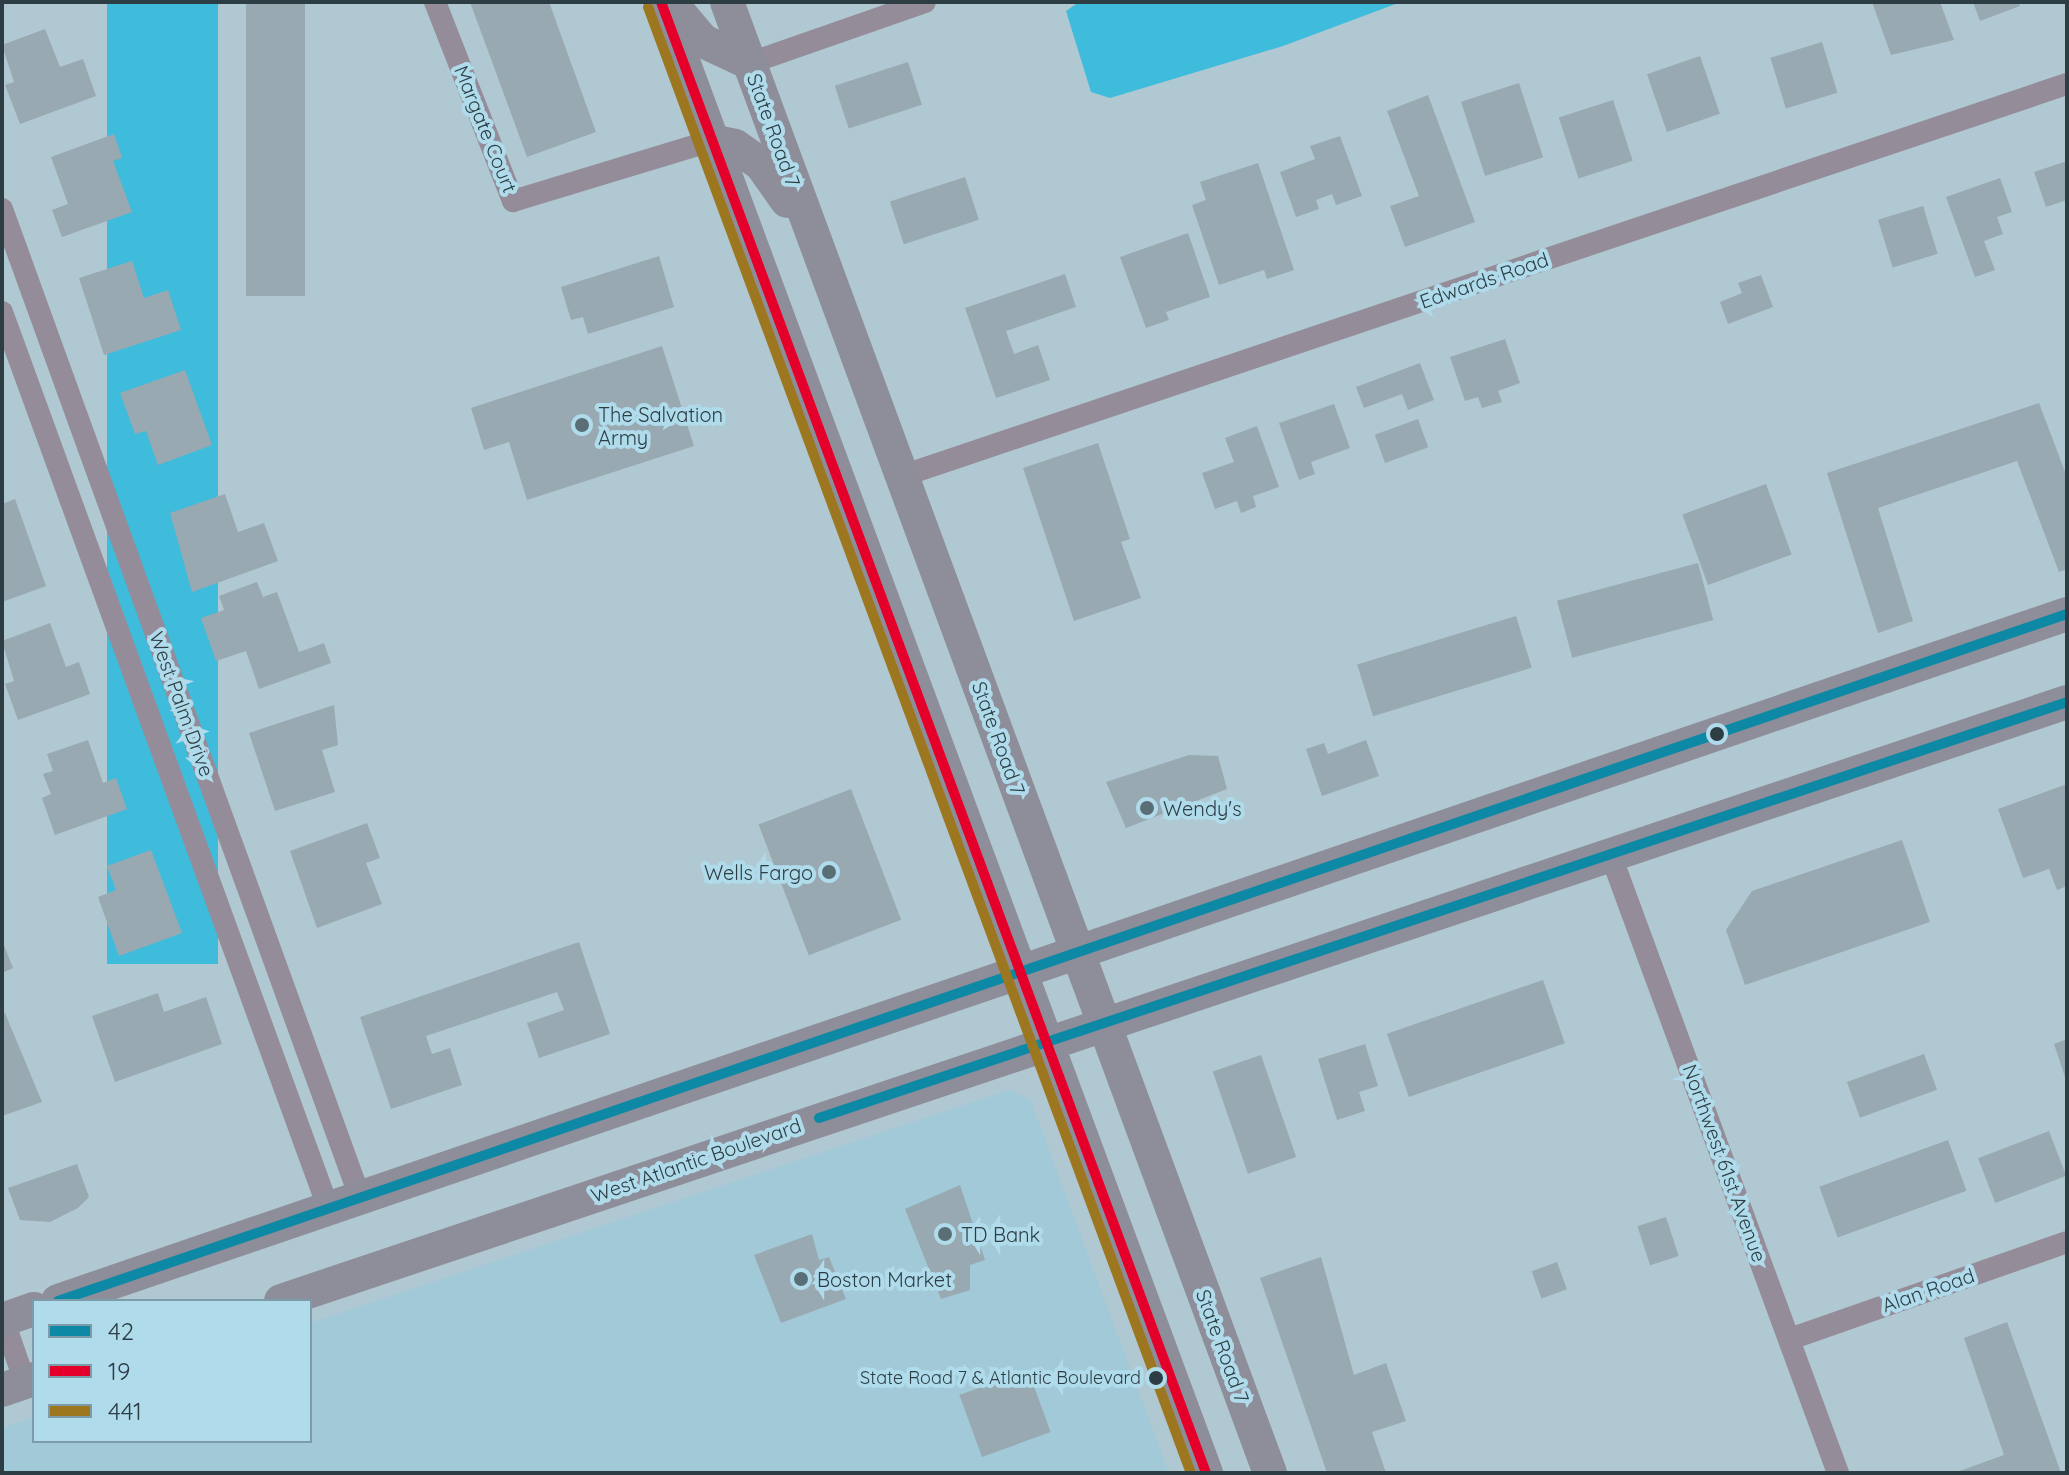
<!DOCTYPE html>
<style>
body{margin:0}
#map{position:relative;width:2069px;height:1475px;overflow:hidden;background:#b0c8d1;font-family:Quicksand,sans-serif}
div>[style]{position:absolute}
.built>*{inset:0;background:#a1c9d7}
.water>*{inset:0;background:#3fbbdc;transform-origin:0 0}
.building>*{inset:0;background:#98a9b2;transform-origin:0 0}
.minor>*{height:22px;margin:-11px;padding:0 11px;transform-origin:11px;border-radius:11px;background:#948c98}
.primary>*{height:34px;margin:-17px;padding:0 17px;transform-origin:17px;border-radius:17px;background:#8e8d9a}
.bus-1>*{height:10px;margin:-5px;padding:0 5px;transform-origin:5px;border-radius:5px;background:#0d89a5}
.bus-2>*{height:10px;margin:-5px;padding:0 5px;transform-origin:5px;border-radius:5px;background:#e4002b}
.bus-3>*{height:10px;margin:-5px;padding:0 5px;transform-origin:5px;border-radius:5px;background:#9c771f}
.dots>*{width:22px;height:22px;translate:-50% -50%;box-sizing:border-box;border:4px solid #b0dbeb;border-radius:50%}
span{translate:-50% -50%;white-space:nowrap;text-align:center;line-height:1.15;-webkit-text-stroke:8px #b0dbeb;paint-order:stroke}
.bus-label{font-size:18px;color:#2c3e44}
.right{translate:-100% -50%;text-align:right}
.street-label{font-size:20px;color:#2c3e44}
.poi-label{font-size:20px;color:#2c3e44}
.left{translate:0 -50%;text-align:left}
.frame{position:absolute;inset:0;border:4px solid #2c3e44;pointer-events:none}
.legend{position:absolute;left:32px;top:1299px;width:280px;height:144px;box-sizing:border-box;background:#b0dbeb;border:2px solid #7b9ca8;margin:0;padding:10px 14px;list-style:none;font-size:24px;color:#2c3e44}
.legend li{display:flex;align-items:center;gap:16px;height:40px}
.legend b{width:40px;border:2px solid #7b9ca8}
</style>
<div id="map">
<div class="built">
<i style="clip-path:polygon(1009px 1090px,1030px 1099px,1169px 1473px,2px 1473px,2px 1428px,34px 1417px,34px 1441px,310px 1441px,310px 1323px)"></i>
</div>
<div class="water">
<i style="left:107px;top:2px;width:111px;height:962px"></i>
<i style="clip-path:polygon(1079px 2px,1401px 2px,1283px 46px,1110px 98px,1091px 92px,1066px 11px)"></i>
</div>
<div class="building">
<i style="left:246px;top:2px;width:59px;height:294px"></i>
<i style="clip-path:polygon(470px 2px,549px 2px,596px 132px,527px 157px)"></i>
<i style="clip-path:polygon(1872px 2px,1940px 2px,1954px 40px,1891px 55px)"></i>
<i style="clip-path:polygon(1973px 2px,2018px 2px,2020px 6px,1980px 21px)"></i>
<i style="clip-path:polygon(45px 29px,60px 67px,83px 59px,96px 96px,20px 124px,5px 85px,14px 82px,2px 45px)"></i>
<i style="left:1822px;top:42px;width:53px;height:54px;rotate:73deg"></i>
<i style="left:1700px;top:56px;width:61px;height:56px;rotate:71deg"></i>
<i style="left:908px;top:62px;width:45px;height:77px;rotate:72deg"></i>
<i style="left:1519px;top:83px;width:78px;height:61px;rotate:72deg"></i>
<i style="clip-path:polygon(1428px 95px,1475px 222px,1405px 247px,1390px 206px,1419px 196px,1387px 111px)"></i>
<i style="left:1613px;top:100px;width:64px;height:57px;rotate:72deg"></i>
<i style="clip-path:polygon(114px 134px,122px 158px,113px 161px,132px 212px,62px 237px,52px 210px,68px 204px,51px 157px)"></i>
<i style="clip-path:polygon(1340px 136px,1362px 196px,1336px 205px,1332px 194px,1316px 200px,1319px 209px,1296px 217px,1280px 172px,1315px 159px,1310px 146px)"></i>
<i style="clip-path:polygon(2067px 161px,2067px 200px,2046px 207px,2034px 172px)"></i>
<i style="clip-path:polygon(1258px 163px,1294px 270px,1267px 279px,1264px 270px,1219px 285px,1192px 205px,1206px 200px,1200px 182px)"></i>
<i style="left:965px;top:177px;width:45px;height:79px;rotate:72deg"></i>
<i style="clip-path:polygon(2000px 178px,2012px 212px,1997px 217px,2003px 234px,1984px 241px,1995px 270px,1975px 277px,1946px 197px)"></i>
<i style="left:1923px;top:206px;width:50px;height:47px;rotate:73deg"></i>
<i style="clip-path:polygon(1188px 233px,1210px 297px,1166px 312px,1169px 320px,1146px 328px,1120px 257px)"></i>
<i style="clip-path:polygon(659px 256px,674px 307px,588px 334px,583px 317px,571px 320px,561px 287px)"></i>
<i style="clip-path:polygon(132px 261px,144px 298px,168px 290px,181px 330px,104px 355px,79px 278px)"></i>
<i style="clip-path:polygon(1065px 274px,1076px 307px,1006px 331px,1014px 354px,1038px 345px,1050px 380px,996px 398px,965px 308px)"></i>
<i style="clip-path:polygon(1761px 275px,1773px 307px,1728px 324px,1720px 302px,1742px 293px,1738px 283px)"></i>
<i style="clip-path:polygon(1505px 339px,1520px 383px,1498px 391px,1502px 402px,1482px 408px,1478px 397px,1465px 401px,1450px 357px)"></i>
<i style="clip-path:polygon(662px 346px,694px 446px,527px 500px,509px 442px,484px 450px,471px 408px)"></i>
<i style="clip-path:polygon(1420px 363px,1434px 400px,1408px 410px,1402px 394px,1364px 408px,1356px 387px)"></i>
<i style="clip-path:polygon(185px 370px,212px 445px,158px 465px,146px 431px,135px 434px,120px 393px)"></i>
<i style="clip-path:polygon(2039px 403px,2067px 477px,2067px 569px,2059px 572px,2017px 461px,1878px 508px,1913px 621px,1878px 633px,1827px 473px)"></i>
<i style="clip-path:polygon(1334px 404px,1350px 448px,1311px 462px,1315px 474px,1299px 480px,1279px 423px)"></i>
<i style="left:1418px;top:419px;width:30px;height:46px;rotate:70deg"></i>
<i style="clip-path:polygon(1257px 426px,1279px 487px,1253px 496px,1256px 507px,1241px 513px,1237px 501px,1215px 509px,1202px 473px,1234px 462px,1225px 438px)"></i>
<i style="clip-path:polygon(1098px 443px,1130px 539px,1121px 542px,1141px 598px,1074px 621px,1023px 468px)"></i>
<i style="left:1766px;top:484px;width:75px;height:89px;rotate:70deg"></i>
<i style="clip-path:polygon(225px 494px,238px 532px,264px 523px,278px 561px,192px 592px,170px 513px)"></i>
<i style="clip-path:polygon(15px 499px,46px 586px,2px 602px,2px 504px)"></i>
<i style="left:1698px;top:563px;width:59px;height:146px;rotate:75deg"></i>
<i style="clip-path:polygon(257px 582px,263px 597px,277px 592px,299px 652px,324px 643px,331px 663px,259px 689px,246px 651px,216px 661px,201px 618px,224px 610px,219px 596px)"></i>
<i style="left:1516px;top:616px;width:54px;height:166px;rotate:73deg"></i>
<i style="clip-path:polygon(50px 623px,66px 667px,79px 662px,90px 694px,18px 720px,5px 684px,14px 681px,2px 641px)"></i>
<i style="clip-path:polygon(334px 705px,338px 745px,322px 750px,335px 792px,275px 811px,249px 733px)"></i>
<i style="clip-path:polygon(88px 740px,103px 783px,116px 778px,127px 809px,55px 835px,42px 798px,51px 794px,43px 774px,53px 771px,47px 754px)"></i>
<i style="clip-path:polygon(1366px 740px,1379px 776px,1322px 796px,1306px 749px,1324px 743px,1328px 754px)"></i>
<i style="clip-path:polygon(1189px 755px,1218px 756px,1227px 789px,1126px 828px,1106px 782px)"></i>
<i style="clip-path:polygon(2067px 784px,2067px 886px,2057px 890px,2049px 869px,2023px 878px,1998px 809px)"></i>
<i style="left:851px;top:789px;width:140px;height:99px;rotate:69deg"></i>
<i style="clip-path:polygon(367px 823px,380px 858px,366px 863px,382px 904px,317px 928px,290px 851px)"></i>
<i style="clip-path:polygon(1902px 840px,1930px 922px,1745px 985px,1726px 930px,1752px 891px)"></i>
<i style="clip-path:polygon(151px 850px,182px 933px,119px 956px,98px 897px,116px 890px,107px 866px)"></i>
<i style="clip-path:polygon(2px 940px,13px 968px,2px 973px)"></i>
<i style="clip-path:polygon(579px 942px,610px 1034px,539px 1058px,527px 1023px,564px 1010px,557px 992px,426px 1036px,432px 1054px,450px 1048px,462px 1085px,391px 1109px,360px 1017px)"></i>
<i style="left:1543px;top:980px;width:67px;height:165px;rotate:71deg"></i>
<i style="clip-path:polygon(158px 993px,164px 1012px,206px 997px,222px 1044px,115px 1082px,92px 1016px)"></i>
<i style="clip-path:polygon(5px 1013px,42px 1102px,2px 1116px,2px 1014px)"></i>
<i style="clip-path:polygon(2067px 1039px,2067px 1080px,2066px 1080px,2054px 1044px)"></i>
<i style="clip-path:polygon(1365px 1044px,1378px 1086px,1359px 1092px,1365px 1111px,1337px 1120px,1318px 1059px)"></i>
<i style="left:1924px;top:1054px;width:38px;height:82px;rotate:70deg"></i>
<i style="left:1261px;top:1055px;width:108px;height:51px;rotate:71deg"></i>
<i style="left:2049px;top:1131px;width:48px;height:76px;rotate:69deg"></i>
<i style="left:1948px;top:1140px;width:54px;height:137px;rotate:70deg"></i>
<i style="clip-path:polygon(77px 1164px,89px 1197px,78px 1208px,50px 1222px,20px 1220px,8px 1188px)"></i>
<i style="clip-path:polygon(960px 1185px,985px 1260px,970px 1265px,970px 1290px,941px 1299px,905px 1209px)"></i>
<i style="left:1666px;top:1217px;width:41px;height:30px;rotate:72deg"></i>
<i style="clip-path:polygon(812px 1234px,819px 1260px,829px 1257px,846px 1299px,781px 1323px,754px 1255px)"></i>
<i style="clip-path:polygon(1321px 1257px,1354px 1375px,1386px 1363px,1406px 1421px,1372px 1432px,1386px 1473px,1327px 1473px,1260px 1278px)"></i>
<i style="left:1557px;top:1262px;width:29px;height:27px;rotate:70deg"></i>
<i style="clip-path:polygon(2007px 1322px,2061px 1473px,1954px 1473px,2004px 1455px,1964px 1338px)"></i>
<i style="left:1028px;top:1370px;width:66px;height:73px;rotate:70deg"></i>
</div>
<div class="minor">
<i style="left:435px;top:2px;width:214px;rotate:68.6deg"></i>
<i style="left:513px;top:201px;width:206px;rotate:-16.9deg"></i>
<i style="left:750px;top:63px;width:185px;rotate:-19.2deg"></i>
<i style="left:2px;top:209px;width:1054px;rotate:70.09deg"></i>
<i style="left:2px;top:312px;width:956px;rotate:69.99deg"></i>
<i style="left:902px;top:476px;width:1229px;rotate:-18.6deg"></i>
<i style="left:1610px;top:853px;width:661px;rotate:69.81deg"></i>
<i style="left:2px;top:1316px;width:70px;rotate:70.8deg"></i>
<i style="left:1790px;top:1339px;width:293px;rotate:-19.3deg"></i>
</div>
<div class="primary">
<i style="left:661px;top:2px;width:1569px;rotate:69.67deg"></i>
<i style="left:670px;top:2px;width:51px;rotate:49.8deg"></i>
<i style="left:703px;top:41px;width:52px;rotate:25.1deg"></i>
<i style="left:727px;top:2px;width:1568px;rotate:69.74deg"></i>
<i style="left:710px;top:141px;width:25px;rotate:11deg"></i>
<i style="left:735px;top:146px;width:32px;rotate:35deg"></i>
<i style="left:761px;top:164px;width:45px;rotate:54.9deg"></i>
<i style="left:58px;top:1301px;width:2123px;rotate:-18.88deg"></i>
<i style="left:281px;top:1301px;width:1884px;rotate:-18.54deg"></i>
<i style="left:2px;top:1320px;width:34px;rotate:-19deg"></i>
<i style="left:2px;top:1390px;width:34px;rotate:-19deg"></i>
</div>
<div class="bus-1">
<i style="left:819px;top:1118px;width:1316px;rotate:-18.43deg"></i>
<i style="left:58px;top:1301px;width:2123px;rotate:-18.88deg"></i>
</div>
<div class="bus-2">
<i style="left:661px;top:2px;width:1569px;rotate:69.67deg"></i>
</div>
<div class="bus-3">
<i style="left:648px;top:7px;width:1563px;rotate:69.68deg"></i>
</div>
<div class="dots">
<i style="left:582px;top:425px;background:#5a6e75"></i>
<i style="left:1717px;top:734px;background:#2c3e44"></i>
<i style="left:1147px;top:808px;background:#5a6e75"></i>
<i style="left:829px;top:872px;background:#5a6e75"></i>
<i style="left:945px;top:1234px;background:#5a6e75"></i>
<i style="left:801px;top:1279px;background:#5a6e75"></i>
<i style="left:1156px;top:1378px;background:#2c3e44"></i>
</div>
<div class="bus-label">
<span class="right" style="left:1141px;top:1378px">State Road 7 &amp; Atlantic Boulevard</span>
</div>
<div class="street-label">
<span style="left:486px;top:129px;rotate:68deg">Margate Court</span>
<span style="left:774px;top:130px;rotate:70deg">State Road 7</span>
<span style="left:1484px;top:280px;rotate:-19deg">Edwards Road</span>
<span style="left:182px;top:704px;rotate:70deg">West Palm Drive</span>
<span style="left:999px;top:738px;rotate:70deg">State Road 7</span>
<span style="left:696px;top:1160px;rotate:-19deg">West Atlantic Boulevard</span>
<span style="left:1725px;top:1163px;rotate:70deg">Northwest 61st Avenue</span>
<span style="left:1928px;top:1290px;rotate:-19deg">Alan Road</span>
<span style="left:1223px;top:1346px;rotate:70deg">State Road 7</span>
</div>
<div class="poi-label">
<span class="left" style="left:598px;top:426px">The Salvation<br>Army</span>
<span class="left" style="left:1163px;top:808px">Wendy's</span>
<span class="right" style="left:813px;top:872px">Wells Fargo</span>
<span class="left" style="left:961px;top:1234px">TD Bank</span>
<span class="left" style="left:817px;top:1279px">Boston Market</span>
</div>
<div class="frame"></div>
<ul class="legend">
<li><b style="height:10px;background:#0d89a5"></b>42</li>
<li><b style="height:10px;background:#e4002b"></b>19</li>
<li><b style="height:10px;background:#9c771f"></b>441</li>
</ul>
</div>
